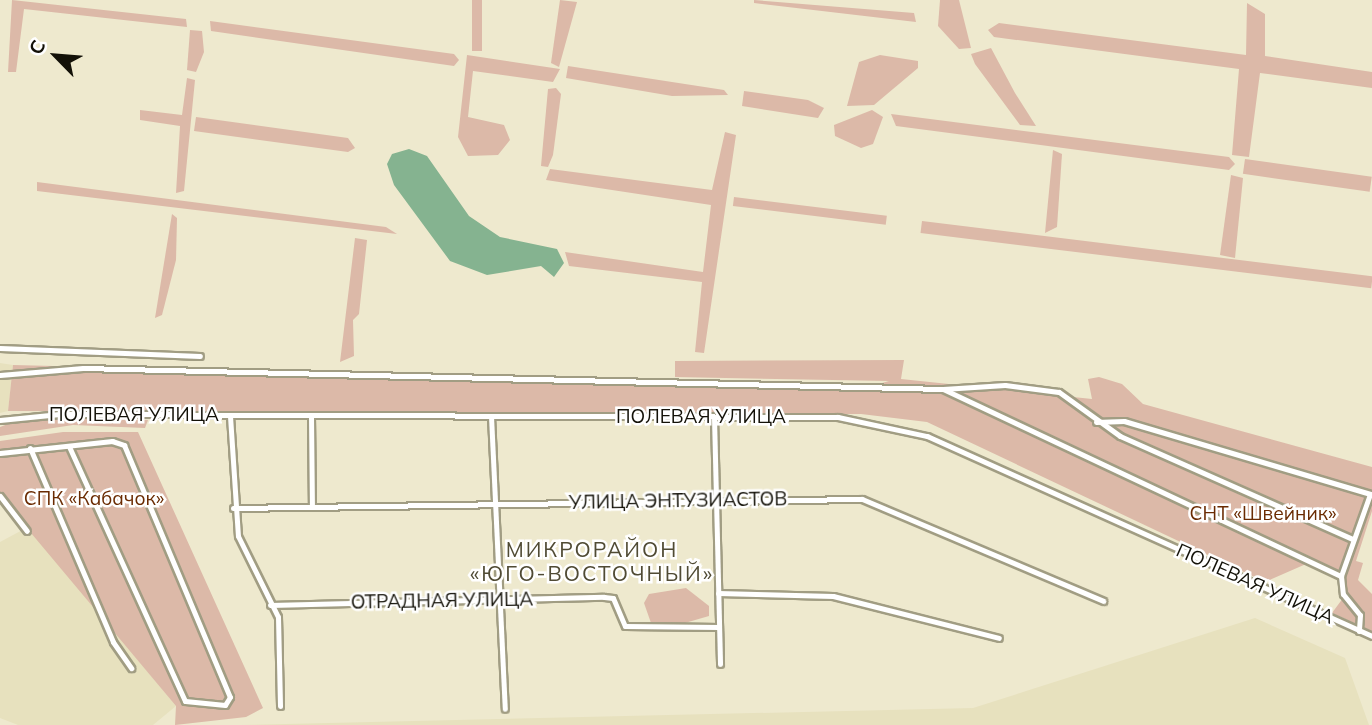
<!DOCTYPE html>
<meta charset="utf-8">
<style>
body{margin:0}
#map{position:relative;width:1372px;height:725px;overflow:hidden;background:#eee9ce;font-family:Mulish,sans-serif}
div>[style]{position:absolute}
.built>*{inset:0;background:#e7e1be}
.green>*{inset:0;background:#dcb9a8;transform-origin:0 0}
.water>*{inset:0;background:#85b390}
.roads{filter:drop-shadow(2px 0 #a19d83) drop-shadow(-2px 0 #a19d83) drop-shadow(0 2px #a19d83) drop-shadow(0 -2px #a19d83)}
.minor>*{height:5px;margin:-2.5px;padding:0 2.5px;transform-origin:2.5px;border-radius:2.5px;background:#fff}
span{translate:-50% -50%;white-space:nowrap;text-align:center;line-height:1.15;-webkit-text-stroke:5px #fff;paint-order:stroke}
.street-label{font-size:19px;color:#131108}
.park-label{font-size:19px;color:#6a2b02}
.neighbourhood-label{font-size:21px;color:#504b34;letter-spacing:2px}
.north{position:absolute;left:21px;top:21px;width:70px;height:70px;-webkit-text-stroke:5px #fff;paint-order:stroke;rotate:295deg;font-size:19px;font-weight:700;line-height:28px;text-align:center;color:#131108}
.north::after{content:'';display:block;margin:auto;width:24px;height:32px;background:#131108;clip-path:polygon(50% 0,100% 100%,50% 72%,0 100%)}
</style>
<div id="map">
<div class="built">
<i style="clip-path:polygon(0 363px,13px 365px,8px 411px,0 413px)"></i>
<i style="clip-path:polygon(28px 527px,176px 706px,153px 725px,18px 725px,0 718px,0 542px)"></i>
<i style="clip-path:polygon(1255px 618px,1345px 658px,1369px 725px,240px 725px,973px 708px)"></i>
</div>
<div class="green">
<i style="clip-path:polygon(12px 0,186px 19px,187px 27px,24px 9px,16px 72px,8px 72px)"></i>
<i style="left:472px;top:0;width:10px;height:51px"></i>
<i style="clip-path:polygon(560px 0,577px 2px,559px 67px,551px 63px)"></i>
<i style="clip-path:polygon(754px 0,914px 13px,916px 22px,754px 3px)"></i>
<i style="clip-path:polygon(940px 0,959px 0,971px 48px,959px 49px,938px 26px)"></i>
<i style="clip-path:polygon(1247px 3px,1265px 14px,1265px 56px,1372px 72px,1372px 88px,1260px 73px,1249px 157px,1232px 155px,1239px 69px,994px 37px,988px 30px,999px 23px,1246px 55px)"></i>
<i style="clip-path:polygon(210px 21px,454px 54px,459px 60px,454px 66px,211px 31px)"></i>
<i style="clip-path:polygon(190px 30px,202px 31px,204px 52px,196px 72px,187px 70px)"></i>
<i style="clip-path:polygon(991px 48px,1015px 93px,1036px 126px,1020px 125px,975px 64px,971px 54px)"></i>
<i style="clip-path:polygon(467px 55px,560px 69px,553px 82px,473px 71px,468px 117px,504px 125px,510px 140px,498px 155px,468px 156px,458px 137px)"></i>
<i style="clip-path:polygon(880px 55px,918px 61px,918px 68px,874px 105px,847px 106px,859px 62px)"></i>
<i style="clip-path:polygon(568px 66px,724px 90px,728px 95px,672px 96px,566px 78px)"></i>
<i style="clip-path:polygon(187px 78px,195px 80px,184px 191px,176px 193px,180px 126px,140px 120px,140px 110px,182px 115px)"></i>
<i style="clip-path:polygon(556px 88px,561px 94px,553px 155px,548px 167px,541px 166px,548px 89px)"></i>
<i style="clip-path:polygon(744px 91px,808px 100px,824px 108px,818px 118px,742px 106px)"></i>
<i style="clip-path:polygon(872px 110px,883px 117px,873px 144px,861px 148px,835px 136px,834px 125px)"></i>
<i style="clip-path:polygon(891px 114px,1229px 157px,1235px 164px,1229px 170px,896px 126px)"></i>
<i style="clip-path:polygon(196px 117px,348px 138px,355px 148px,348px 152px,194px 131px)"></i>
<i style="clip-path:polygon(725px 132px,736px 135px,704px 353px,695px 352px,702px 282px,569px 266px,565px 252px,703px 272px,711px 205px,546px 180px,550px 169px,712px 190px)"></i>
<i style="clip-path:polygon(1053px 150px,1062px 154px,1057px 227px,1045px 233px)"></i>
<i style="left:1245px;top:159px;width:128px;height:15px;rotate:8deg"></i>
<i style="clip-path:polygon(1231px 175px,1243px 178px,1235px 258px,1220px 255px)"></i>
<i style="clip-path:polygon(37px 182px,386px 227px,397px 234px,37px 191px)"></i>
<i style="left:734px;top:197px;width:154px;height:9px;rotate:7deg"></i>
<i style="clip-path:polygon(172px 214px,177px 218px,176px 260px,162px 315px,155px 318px)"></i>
<i style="left:922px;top:221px;width:454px;height:12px;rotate:7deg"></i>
<i style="clip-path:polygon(355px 238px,367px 240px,359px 314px,353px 320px,354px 356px,340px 362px)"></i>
<i style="clip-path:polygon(904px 360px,901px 379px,1092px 399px,1088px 379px,1099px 377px,1122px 384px,1143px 404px,1372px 467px,1372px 511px,1356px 561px,1363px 563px,1358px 580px,1372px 594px,1372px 631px,1332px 613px,1346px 594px,1344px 580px,1306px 564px,1265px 582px,927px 422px,861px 414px,8px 411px,13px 365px,872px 386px,889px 381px,675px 377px,675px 361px)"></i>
<i style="clip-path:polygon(61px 417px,148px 420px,145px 428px,73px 425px,0 436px,0 427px,16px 421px)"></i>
<i style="clip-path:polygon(63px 432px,138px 432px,263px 708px,246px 717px,175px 725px,176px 706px,0 496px,0 441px)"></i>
<i style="clip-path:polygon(686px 588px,709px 606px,709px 616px,671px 627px,651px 623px,644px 603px,649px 594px)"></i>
</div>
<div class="water">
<i style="clip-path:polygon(409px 149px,427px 156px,469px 216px,500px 237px,557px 249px,564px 263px,554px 277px,541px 266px,487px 275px,450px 261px,394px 185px,387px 164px,392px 154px)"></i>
</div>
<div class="roads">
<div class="minor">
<i style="left:0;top:348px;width:200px;rotate:2.3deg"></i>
<i style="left:0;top:375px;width:83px;rotate:-4.8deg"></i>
<i style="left:83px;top:368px;width:860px;rotate:1.4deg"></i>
<i style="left:943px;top:389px;width:440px;rotate:25.2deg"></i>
<i style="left:943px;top:389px;width:62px;rotate:-3.7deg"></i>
<i style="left:1005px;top:385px;width:54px;rotate:7.4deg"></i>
<i style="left:1059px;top:392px;width:75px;rotate:35.8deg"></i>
<i style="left:1120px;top:436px;width:254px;rotate:23.9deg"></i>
<i style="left:230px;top:416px;width:120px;rotate:86.2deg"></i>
<i style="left:238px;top:536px;width:90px;rotate:63.7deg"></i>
<i style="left:278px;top:617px;width:89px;rotate:88.7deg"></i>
<i style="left:311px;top:416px;width:90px;rotate:89.4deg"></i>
<i style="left:491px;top:416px;width:293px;rotate:87.3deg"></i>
<i style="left:714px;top:417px;width:247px;rotate:88.6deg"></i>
<i style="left:0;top:420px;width:60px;rotate:-5.7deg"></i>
<i style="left:60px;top:414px;width:778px;rotate:0.22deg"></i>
<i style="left:838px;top:417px;width:91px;rotate:12.1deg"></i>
<i style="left:927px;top:436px;width:488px;rotate:24.2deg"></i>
<i style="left:1096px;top:422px;width:28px;rotate:-2deg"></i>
<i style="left:1124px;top:421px;width:257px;rotate:16.5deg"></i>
<i style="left:1370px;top:494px;width:87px;rotate:109.5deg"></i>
<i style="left:1341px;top:576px;width:18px;rotate:84deg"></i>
<i style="left:1343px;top:594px;width:27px;rotate:51deg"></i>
<i style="left:1360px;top:615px;width:16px;rotate:94deg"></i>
<i style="left:30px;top:448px;width:211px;rotate:66.8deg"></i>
<i style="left:113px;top:642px;width:32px;rotate:55deg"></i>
<i style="left:0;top:453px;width:113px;rotate:-6.1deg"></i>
<i style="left:112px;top:441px;width:13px;rotate:18deg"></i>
<i style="left:124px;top:445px;width:273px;rotate:67.2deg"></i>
<i style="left:230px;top:697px;width:9px;rotate:122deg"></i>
<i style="left:225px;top:705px;width:40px;rotate:-174.3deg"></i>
<i style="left:185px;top:701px;width:280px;rotate:-114.5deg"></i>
<i style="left:0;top:496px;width:44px;rotate:52.4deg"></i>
<i style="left:233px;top:508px;width:629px;rotate:-0.82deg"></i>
<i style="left:862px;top:499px;width:262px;rotate:22.9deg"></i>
<i style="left:718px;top:593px;width:115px;rotate:1.5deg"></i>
<i style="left:833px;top:596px;width:171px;rotate:14.2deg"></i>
<i style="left:270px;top:605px;width:334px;rotate:-1.4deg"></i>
<i style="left:604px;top:597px;width:9px;rotate:6deg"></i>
<i style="left:613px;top:598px;width:30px;rotate:67deg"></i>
<i style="left:625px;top:626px;width:94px;rotate:0.6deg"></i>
</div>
</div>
<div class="street-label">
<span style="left:134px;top:415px">ПОЛЕВАЯ УЛИЦА</span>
<span style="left:701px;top:417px">ПОЛЕВАЯ УЛИЦА</span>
<span style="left:678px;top:501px;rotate:-1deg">УЛИЦА ЭНТУЗИАСТОВ</span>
<span style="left:1255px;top:584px;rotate:24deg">ПОЛЕВАЯ УЛИЦА</span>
<span style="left:442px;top:601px;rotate:-1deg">ОТРАДНАЯ УЛИЦА</span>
</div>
<div class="park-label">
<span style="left:94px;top:499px">СПК «Кабачок»</span>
<span style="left:1263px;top:514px">СНТ «Швейник»</span>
</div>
<div class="neighbourhood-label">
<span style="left:592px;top:561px">МИКРОРАЙОН<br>«ЮГО-ВОСТОЧНЫЙ»</span>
</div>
<div class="north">С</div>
</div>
